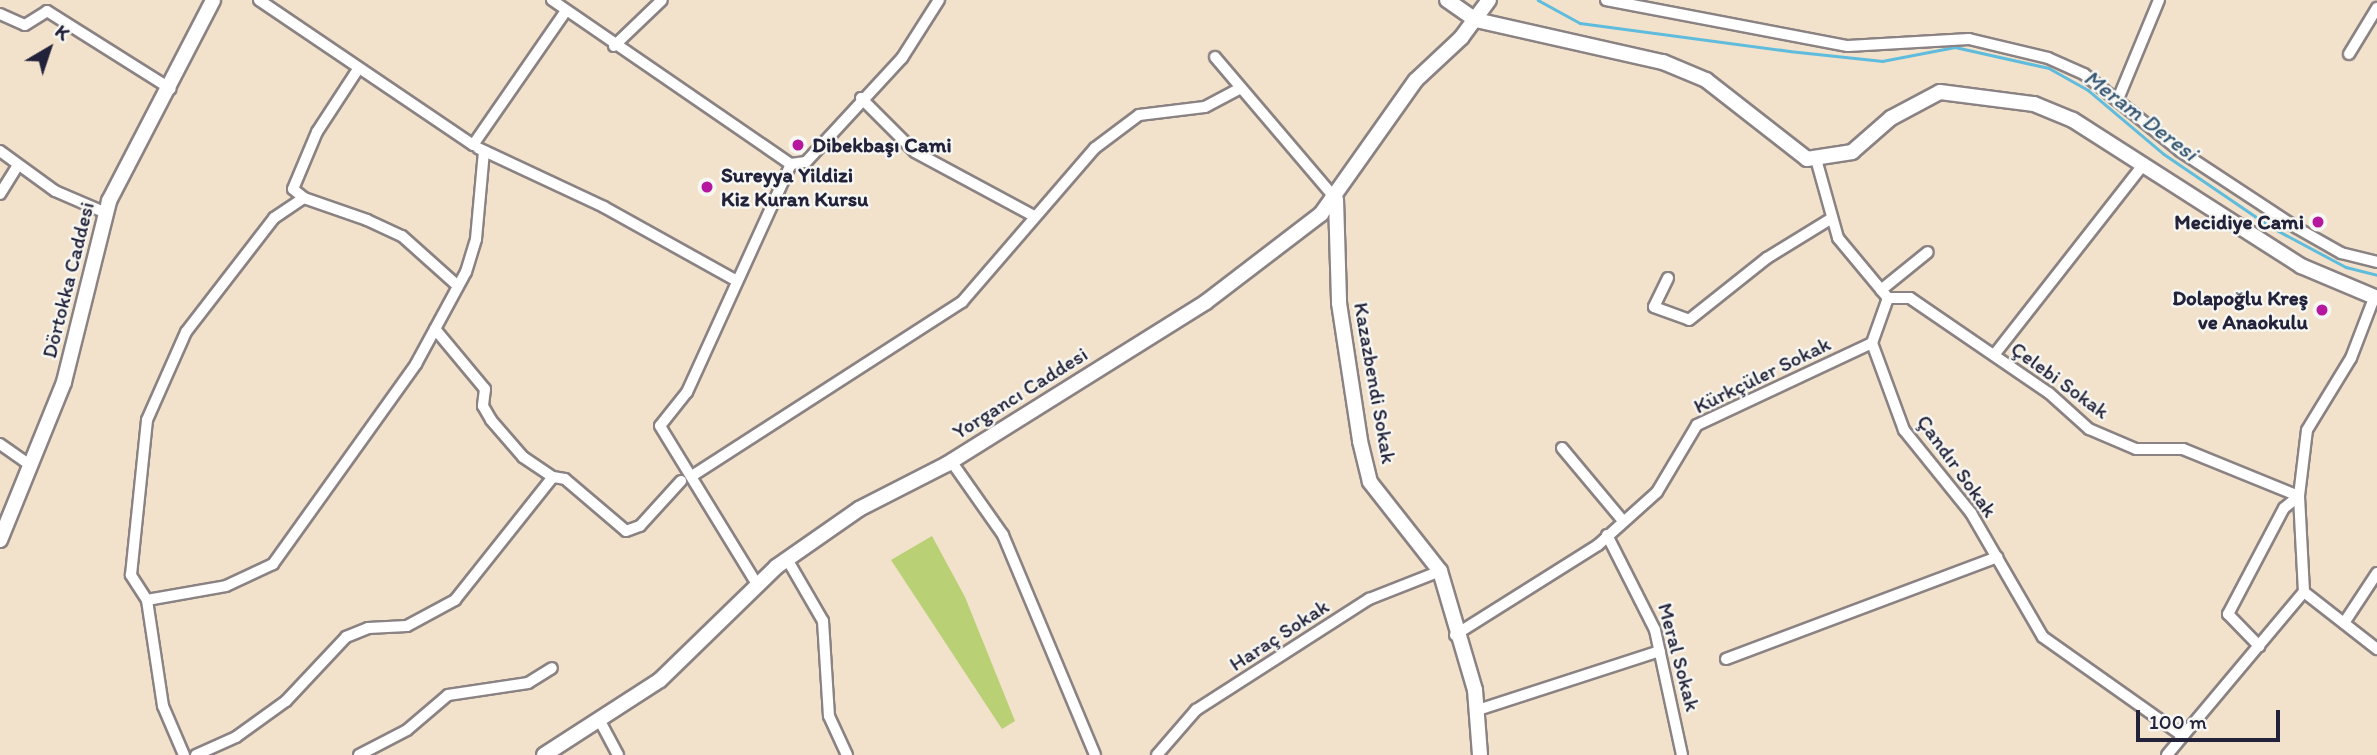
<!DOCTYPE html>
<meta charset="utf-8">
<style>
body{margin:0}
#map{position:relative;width:2377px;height:755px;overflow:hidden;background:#f3e2cb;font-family:Itim,sans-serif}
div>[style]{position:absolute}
.green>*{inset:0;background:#b9d075}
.stream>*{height:2.5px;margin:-1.25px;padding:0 1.25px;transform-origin:1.25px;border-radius:1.25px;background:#5fbcdd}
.roads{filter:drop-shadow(2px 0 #8a8283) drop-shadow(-2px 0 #8a8283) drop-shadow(0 2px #8a8283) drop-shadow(0 -2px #8a8283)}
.minor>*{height:10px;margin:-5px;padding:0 5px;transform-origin:5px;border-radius:5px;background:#fff}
.tertiary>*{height:14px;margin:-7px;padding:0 7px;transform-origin:7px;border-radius:7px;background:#fff}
.dots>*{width:19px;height:19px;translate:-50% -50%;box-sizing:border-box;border:4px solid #f6f6f2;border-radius:50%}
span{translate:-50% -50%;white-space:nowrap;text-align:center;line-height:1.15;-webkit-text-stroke:5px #f6f6f2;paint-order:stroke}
.poi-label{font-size:21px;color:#22223b;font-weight:700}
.left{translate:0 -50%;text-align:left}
.right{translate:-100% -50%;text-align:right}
.street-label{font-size:21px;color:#22223b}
.water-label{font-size:23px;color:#375874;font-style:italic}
.north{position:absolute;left:14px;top:14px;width:70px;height:70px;-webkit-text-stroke:5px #f6f6f2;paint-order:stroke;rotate:39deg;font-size:19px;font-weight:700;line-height:28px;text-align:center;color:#22223b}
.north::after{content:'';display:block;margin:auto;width:24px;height:32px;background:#22223b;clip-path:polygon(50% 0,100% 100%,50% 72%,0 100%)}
.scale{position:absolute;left:2136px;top:710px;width:144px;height:32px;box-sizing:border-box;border:4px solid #22223b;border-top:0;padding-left:9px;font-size:21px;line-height:24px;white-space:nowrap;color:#22223b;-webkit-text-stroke:5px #f6f6f2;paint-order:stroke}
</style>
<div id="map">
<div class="green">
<i style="clip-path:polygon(932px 536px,965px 597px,1015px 721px,1002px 729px,891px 560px)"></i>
</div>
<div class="stream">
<i style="left:1538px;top:0;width:48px;rotate:28.7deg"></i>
<i style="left:1580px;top:23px;width:211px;rotate:7.6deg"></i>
<i style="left:1789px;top:51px;width:94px;rotate:6.1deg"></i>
<i style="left:1882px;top:61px;width:74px;rotate:-10.9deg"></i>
<i style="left:1955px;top:47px;width:96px;rotate:12.6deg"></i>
<i style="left:2049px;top:68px;width:45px;rotate:29.4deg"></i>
<i style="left:2088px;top:90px;width:99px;rotate:40.1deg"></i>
<i style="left:2164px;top:154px;width:130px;rotate:34.3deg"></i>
<i style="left:2271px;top:227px;width:85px;rotate:28.1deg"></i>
<i style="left:2346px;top:267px;width:32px;rotate:14deg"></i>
</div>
<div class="roads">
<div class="minor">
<i style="left:259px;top:0;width:258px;rotate:34.1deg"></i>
<i style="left:473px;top:145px;width:162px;rotate:-55.3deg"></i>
<i style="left:552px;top:0;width:290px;rotate:34.5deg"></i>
<i style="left:791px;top:164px;width:251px;rotate:114.5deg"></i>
<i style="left:687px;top:392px;width:43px;rotate:128.5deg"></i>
<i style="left:660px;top:426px;width:185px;rotate:58.5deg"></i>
<i style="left:1606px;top:0;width:246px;rotate:10.8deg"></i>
<i style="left:1848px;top:46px;width:121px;rotate:-3.3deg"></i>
<i style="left:1969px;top:39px;width:81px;rotate:13.5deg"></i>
<i style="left:2048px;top:58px;width:39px;rotate:24deg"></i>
<i style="left:2084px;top:74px;width:123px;rotate:38.7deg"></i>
<i style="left:2180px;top:151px;width:140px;rotate:33.3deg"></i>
<i style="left:2297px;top:228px;width:51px;rotate:29.6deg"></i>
<i style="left:2341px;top:253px;width:37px;rotate:14deg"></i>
<i style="left:0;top:14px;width:27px;rotate:24deg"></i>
<i style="left:25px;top:25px;width:26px;rotate:-32deg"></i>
<i style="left:47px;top:11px;width:146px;rotate:32.2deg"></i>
<i style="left:614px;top:46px;width:66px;rotate:-43.8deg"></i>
<i style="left:2349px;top:54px;width:54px;rotate:-58.7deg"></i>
<i style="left:1215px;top:57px;width:187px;rotate:49.6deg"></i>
<i style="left:861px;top:98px;width:76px;rotate:45deg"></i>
<i style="left:915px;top:152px;width:135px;rotate:28.3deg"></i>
<i style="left:2118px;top:99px;width:107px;rotate:-67.5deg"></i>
<i style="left:478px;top:148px;width:139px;rotate:25.1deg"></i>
<i style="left:604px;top:207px;width:152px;rotate:29.1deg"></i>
<i style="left:0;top:151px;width:68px;rotate:36deg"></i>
<i style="left:55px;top:191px;width:56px;rotate:23.3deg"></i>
<i style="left:1816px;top:159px;width:82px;rotate:74.4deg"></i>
<i style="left:1838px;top:238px;width:78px;rotate:50.2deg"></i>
<i style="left:1888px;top:298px;width:48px;rotate:109.6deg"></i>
<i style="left:1872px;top:343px;width:93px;rotate:69.8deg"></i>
<i style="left:1904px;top:430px;width:107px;rotate:51.1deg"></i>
<i style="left:1971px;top:513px;width:143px;rotate:59.9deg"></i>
<i style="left:2043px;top:637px;width:171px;rotate:35.3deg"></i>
<i style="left:791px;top:164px;width:15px;rotate:-8deg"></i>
<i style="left:806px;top:162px;width:142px;rotate:-47.3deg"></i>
<i style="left:902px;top:58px;width:69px;rotate:-57.5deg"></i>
<i style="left:0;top:194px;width:34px;rotate:-58deg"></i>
<i style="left:304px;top:198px;width:14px;rotate:-141deg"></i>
<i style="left:293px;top:189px;width:62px;rotate:-67.2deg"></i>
<i style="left:317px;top:132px;width:75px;rotate:-56.9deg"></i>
<i style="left:1668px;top:278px;width:32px;rotate:116deg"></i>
<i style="left:1654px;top:307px;width:37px;rotate:20deg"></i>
<i style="left:1689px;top:320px;width:100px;rotate:-38.5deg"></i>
<i style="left:1767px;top:258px;width:73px;rotate:-31.5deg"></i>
<i style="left:1881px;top:290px;width:60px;rotate:-39deg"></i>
<i style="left:1888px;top:298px;width:22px"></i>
<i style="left:1910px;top:298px;width:168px;rotate:34.4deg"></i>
<i style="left:2049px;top:393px;width:54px;rotate:42deg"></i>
<i style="left:2089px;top:429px;width:51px;rotate:23.1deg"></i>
<i style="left:2136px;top:449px;width:47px"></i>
<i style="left:2183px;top:449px;width:125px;rotate:22.1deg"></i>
<i style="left:2299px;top:496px;width:19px;rotate:141deg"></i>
<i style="left:2284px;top:508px;width:120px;rotate:117.8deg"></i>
<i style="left:2228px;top:614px;width:45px;rotate:45.9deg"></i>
<i style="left:435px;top:329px;width:78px;rotate:50.2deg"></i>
<i style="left:485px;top:389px;width:17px;rotate:97deg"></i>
<i style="left:483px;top:406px;width:16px;rotate:60deg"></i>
<i style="left:491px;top:420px;width:49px;rotate:49.1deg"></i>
<i style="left:523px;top:457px;width:36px;rotate:34deg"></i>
<i style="left:1994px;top:355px;width:241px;rotate:-51.9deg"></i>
<i style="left:0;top:444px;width:37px;rotate:35deg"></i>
<i style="left:1562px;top:448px;width:95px;rotate:50.1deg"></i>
<i style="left:951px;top:461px;width:90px;rotate:54.9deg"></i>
<i style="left:1003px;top:535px;width:238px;rotate:67.3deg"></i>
<i style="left:695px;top:474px;width:318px;rotate:-32.8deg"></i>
<i style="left:962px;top:302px;width:203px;rotate:-49.2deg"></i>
<i style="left:1095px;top:148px;width:55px;rotate:-36.9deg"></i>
<i style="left:1139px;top:115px;width:66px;rotate:-6.9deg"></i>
<i style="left:1205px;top:107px;width:40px;rotate:-28deg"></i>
<i style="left:1607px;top:535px;width:106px;rotate:63.2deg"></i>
<i style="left:1655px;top:630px;width:128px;rotate:77.8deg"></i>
<i style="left:787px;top:559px;width:72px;rotate:59.9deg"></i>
<i style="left:823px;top:621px;width:95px;rotate:86.4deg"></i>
<i style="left:829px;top:716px;width:43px;rotate:65.2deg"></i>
<i style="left:2304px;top:592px;width:93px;rotate:38deg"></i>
<i style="left:147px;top:600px;width:30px;rotate:-123deg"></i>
<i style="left:131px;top:575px;width:156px;rotate:-84.1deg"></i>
<i style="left:147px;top:420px;width:96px;rotate:-66.1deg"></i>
<i style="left:186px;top:332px;width:144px;rotate:-52.3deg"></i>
<i style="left:274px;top:218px;width:36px;rotate:-34deg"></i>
<i style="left:304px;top:198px;width:67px;rotate:19.2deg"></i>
<i style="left:367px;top:220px;width:38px;rotate:25deg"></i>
<i style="left:402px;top:236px;width:75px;rotate:41.8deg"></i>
<i style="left:2344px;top:623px;width:60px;rotate:-56.6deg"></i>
<i style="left:1455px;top:635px;width:169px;rotate:-32.2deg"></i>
<i style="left:1598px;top:545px;width:79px;rotate:-41.9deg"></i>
<i style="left:1657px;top:492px;width:78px;rotate:-59.2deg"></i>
<i style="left:1697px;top:425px;width:193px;rotate:-25.1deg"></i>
<i style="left:1726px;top:659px;width:290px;rotate:-20.6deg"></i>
<i style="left:1478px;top:710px;width:191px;rotate:-18deg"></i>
<i style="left:601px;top:723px;width:36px;rotate:62deg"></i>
<i style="left:184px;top:755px;width:53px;rotate:-113.2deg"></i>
<i style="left:163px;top:706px;width:107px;rotate:-98.6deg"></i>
<i style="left:147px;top:600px;width:80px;rotate:-10deg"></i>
<i style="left:226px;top:586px;width:52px;rotate:-25.1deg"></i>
<i style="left:273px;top:564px;width:246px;rotate:-54.4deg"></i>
<i style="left:416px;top:364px;width:105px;rotate:-61.5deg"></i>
<i style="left:466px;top:272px;width:34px;rotate:-73deg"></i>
<i style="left:476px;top:239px;width:88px;rotate:-84.8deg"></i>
<i style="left:196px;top:755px;width:44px;rotate:-24.2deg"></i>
<i style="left:236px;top:737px;width:62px;rotate:-35.8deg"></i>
<i style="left:286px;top:701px;width:88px;rotate:-46.8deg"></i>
<i style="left:346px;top:637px;width:24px;rotate:-22deg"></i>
<i style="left:368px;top:628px;width:39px;rotate:-3deg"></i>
<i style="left:407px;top:626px;width:55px;rotate:-28.4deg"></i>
<i style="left:455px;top:600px;width:157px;rotate:-51.5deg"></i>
<i style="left:553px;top:477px;width:12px;rotate:9deg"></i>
<i style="left:565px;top:479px;width:80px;rotate:40.4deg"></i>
<i style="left:626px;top:531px;width:15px;rotate:-20deg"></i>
<i style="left:640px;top:526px;width:61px;rotate:-47.7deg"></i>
<i style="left:359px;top:755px;width:54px;rotate:-27.5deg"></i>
<i style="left:407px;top:730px;width:54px;rotate:-40.5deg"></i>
<i style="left:448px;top:695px;width:81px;rotate:-8.5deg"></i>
<i style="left:528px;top:683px;width:28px;rotate:-32deg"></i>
<i style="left:1157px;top:755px;width:60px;rotate:-49.1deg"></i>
<i style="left:1196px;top:710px;width:206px;rotate:-32.7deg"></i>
<i style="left:1369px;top:599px;width:76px;rotate:-21.5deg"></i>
<i style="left:2167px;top:755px;width:213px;rotate:-50deg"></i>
<i style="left:2304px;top:592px;width:96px;rotate:-93deg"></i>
<i style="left:2299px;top:496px;width:66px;rotate:-83.1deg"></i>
<i style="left:2307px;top:430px;width:84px;rotate:-58.6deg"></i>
<i style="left:2351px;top:358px;width:64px;rotate:-69deg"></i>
</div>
<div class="tertiary">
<i style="left:1447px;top:0;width:35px;rotate:35deg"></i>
<i style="left:1476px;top:20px;width:192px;rotate:12.7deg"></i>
<i style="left:1663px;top:62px;width:47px;rotate:22.7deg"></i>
<i style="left:1706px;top:80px;width:128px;rotate:38deg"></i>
<i style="left:1807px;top:159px;width:46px;rotate:-8.8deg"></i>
<i style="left:1852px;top:152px;width:52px;rotate:-41.1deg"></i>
<i style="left:1891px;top:118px;width:55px;rotate:-28deg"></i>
<i style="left:1940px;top:92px;width:95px;rotate:7.3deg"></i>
<i style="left:2034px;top:104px;width:42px;rotate:22.3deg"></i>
<i style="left:2073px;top:120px;width:271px;rotate:32.6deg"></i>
<i style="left:2301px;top:266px;width:82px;rotate:22.8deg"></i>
<i style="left:1336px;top:199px;width:104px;rotate:88.3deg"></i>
<i style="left:1339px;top:303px;width:140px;rotate:81.3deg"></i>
<i style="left:1360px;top:441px;width:42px;rotate:76.3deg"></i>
<i style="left:1370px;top:482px;width:113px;rotate:51.8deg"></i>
<i style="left:1440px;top:571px;width:124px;rotate:73.6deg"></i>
<i style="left:1475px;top:690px;width:65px;rotate:85.6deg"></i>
<i style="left:0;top:540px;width:170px;rotate:-67.9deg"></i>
<i style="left:64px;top:382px;width:187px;rotate:-76deg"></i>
<i style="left:109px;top:201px;width:226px;rotate:-62.6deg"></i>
<i style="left:544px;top:755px;width:138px;rotate:-32.9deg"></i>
<i style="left:660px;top:680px;width:162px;rotate:-44.2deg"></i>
<i style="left:776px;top:567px;width:101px;rotate:-34.9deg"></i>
<i style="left:859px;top:509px;width:99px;rotate:-27.1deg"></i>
<i style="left:947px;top:464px;width:305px;rotate:-32deg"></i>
<i style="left:1206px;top:302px;width:145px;rotate:-37.4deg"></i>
<i style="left:1321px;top:214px;width:164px;rotate:-54.7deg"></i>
<i style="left:1416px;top:80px;width:62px;rotate:-43deg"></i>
<i style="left:1461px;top:38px;width:47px;rotate:-53.6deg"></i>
</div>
</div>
<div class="dots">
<i style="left:798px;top:145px;background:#b5179e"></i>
<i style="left:707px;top:187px;background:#b5179e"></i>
<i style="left:2318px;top:222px;background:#b5179e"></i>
<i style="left:2322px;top:310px;background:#b5179e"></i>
</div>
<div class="poi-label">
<span class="left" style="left:812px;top:145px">Dibekbaşı Cami</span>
<span class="left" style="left:721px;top:187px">Sureyya Yildizi<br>Kiz Kuran Kursu</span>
<span class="right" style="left:2304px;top:222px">Mecidiye Cami</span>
<span class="right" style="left:2308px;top:310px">Dolapoğlu Kreş<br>ve Anaokulu</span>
</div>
<div class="street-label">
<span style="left:68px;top:280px;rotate:-76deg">Dörtokka Caddesi</span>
<span style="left:1762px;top:375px;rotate:-26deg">Kürkçüler Sokak</span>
<span style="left:2060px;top:380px;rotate:36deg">Çelebi Sokak</span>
<span style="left:1375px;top:383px;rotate:80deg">Kazazbendi Sokak</span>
<span style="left:1020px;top:393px;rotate:-32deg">Yorgancı Caddesi</span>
<span style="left:1957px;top:466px;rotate:54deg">Çandır Sokak</span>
<span style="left:1279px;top:635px;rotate:-33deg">Haraç Sokak</span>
<span style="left:1679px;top:657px;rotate:75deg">Meral Sokak</span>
</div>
<div class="water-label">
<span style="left:2141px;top:115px;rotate:37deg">Meram Deresi</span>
</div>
<div class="north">K</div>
<div class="scale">100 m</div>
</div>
